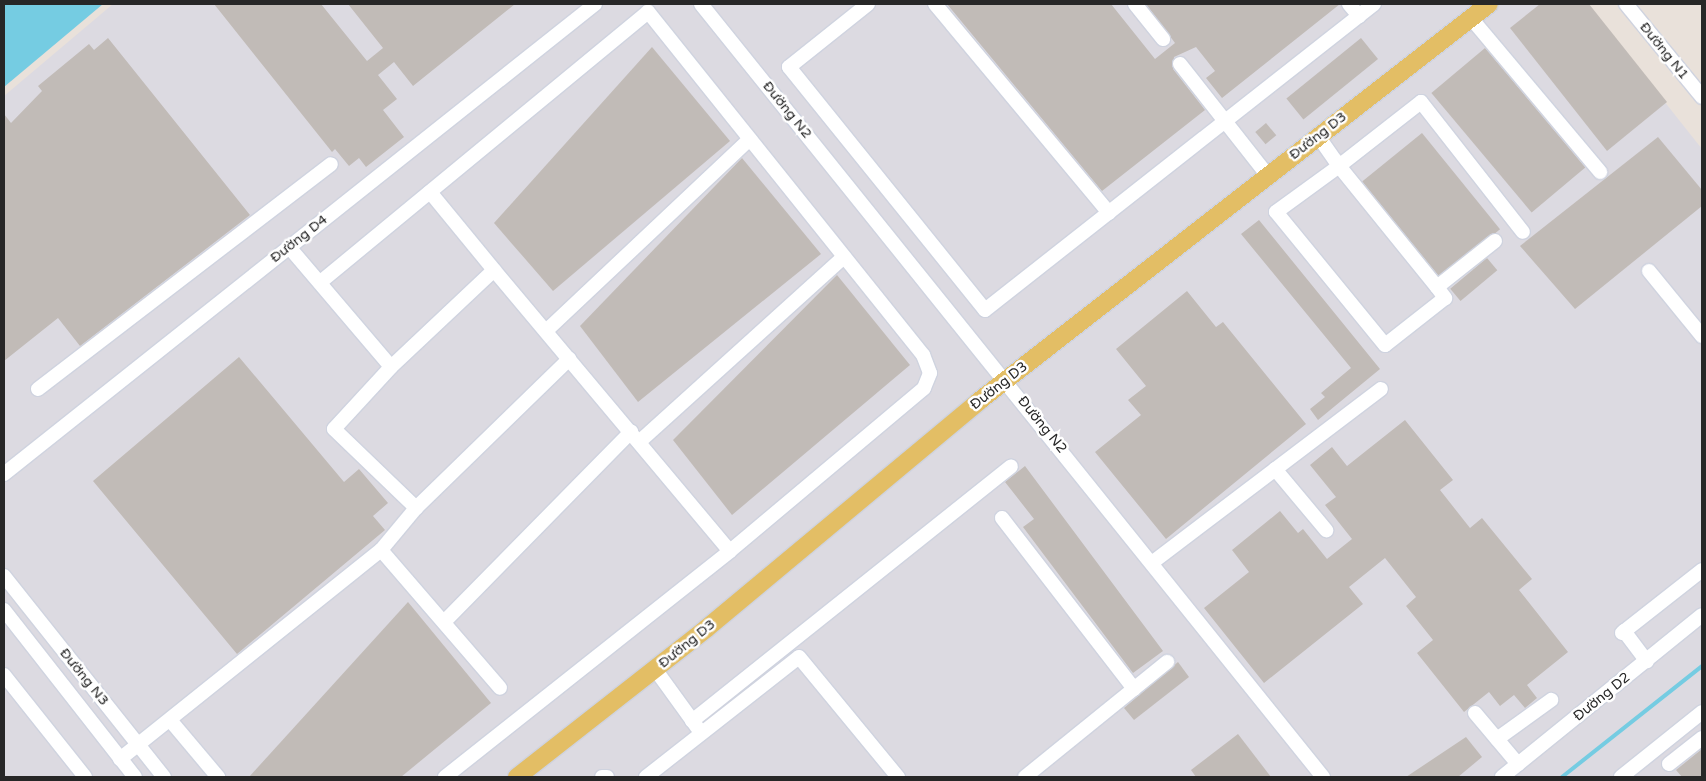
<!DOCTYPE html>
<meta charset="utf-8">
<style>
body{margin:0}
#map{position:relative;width:1706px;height:781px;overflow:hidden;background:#e9e1da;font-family:"Varela Round",sans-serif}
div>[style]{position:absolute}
.industrial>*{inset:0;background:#dcdae1}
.water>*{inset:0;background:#75cce2}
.stream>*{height:4px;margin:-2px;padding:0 2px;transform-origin:2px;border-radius:2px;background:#75cce2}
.building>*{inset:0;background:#c1bbb7;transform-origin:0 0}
.roads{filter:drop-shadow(1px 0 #cfd3df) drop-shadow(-1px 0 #cfd3df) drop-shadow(0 1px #cfd3df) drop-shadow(0 -1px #cfd3df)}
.minor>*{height:14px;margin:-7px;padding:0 7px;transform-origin:7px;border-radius:7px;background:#fff}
.major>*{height:18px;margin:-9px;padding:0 9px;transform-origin:9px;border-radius:9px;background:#e3be65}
span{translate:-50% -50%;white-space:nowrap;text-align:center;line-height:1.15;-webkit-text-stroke:5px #fff;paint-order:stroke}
.street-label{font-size:14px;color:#272727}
.frame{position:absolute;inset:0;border:5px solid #272727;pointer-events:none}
</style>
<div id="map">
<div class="industrial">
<i style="clip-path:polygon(113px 4px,1587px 4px,1702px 149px,1702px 777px,4px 777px,4px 96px)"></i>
</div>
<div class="water">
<i style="clip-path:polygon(4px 4px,103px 4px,4px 87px)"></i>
</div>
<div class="stream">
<i style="left:1562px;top:777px;width:179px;rotate:-38.4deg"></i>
</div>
<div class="building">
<i style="clip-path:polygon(214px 4px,321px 4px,367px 61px,383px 48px,348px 4px,515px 4px,413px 86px,394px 62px,378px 75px,397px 99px,383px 110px,404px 137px,366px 167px,359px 158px,349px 166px,335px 149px,332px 152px)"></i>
<i style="clip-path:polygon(947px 4px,1111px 4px,1155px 59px,1175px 43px,1146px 4px,1340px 4px,1222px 98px,1206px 78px,1215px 71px,1196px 47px,1174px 57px,1173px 69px,1205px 110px,1102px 191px)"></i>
<i style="clip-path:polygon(1540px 4px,1589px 4px,1667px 102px,1607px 151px,1510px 28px)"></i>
<i style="clip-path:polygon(108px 38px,250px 215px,80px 346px,58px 318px,4px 361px,4px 114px,11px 123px,42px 91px,38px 86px,89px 44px,94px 50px)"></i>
<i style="left:1361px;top:38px;width:27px;height:96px;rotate:51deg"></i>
<i style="clip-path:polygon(652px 47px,730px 141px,553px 291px,494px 223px)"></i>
<i style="left:1485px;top:48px;width:156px;height:70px;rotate:50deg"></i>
<i style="left:1266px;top:123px;width:16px;height:14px;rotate:50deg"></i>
<i style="left:1422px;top:133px;width:124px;height:77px;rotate:51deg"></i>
<i style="clip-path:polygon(1658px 137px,1702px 190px,1702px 206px,1575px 309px,1520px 246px)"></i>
<i style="clip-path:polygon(742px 158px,821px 254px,638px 402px,580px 326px)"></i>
<i style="clip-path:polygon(1259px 220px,1380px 369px,1318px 420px,1310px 409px,1325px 397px,1321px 393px,1351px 368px,1241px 234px)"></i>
<i style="left:1487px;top:258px;width:16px;height:48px;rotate:50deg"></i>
<i style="clip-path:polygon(837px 275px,910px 365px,732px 515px,673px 440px)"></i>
<i style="clip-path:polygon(1187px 291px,1216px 327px,1223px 322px,1306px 424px,1166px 539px,1095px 452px,1141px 415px,1128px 400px,1146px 386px,1116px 349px)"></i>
<i style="clip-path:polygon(239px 357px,344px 482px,359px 469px,388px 503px,373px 516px,385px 530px,237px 654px,93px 481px)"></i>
<i style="clip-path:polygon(1405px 420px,1453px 480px,1440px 490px,1470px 528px,1482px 518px,1532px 579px,1519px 590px,1568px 652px,1527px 685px,1537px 698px,1525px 708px,1514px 695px,1500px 706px,1489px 692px,1464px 712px,1417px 653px,1433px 640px,1406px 606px,1416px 597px,1385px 558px,1349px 587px,1363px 604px,1264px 683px,1204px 608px,1249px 572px,1232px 550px,1280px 511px,1298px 533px,1303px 529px,1327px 559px,1352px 539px,1325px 505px,1336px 497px,1310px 465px,1332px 447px,1347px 466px)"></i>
<i style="clip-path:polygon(1025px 466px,1163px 651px,1133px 673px,1023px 527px,1034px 519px,1005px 482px)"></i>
<i style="clip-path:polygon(408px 602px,491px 703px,401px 777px,249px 777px)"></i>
<i style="clip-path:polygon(1178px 662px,1189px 677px,1134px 720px,1124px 708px)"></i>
<i style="clip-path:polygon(1238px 734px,1271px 777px,1196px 777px,1191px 770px)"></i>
<i style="clip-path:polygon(1466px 737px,1482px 757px,1458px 777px,1406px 777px)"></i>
<i style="clip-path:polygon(1702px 749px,1702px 777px,1682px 777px,1676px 770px)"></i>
</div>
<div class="roads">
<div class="minor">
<i style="left:701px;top:4px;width:992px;rotate:51.18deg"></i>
<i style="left:868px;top:4px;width:101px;rotate:141.4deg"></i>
<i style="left:789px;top:67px;width:312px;rotate:51.1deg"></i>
<i style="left:985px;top:310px;width:495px;rotate:-38.2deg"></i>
<i style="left:935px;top:4px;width:272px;rotate:50.2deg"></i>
<i style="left:1135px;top:4px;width:45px;rotate:51.3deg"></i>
<i style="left:1349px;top:4px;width:16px;rotate:50deg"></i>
<i style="left:1626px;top:4px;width:120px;rotate:50.7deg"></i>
<i style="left:1471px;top:18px;width:201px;rotate:50deg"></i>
<i style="left:1180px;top:64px;width:142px;rotate:51.8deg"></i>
<i style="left:1318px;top:136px;width:29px;rotate:55deg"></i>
<i style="left:1335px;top:160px;width:7px;rotate:56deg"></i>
<i style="left:1339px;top:166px;width:156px;rotate:51deg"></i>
<i style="left:1437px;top:287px;width:14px;rotate:54deg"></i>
<i style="left:1445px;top:298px;width:76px;rotate:141.9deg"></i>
<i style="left:1385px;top:345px;width:172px;rotate:-129.3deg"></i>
<i style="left:1276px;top:212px;width:78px;rotate:-36.1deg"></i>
<i style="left:1339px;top:166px;width:104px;rotate:-38deg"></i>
<i style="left:1421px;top:102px;width:165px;rotate:51.9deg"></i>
<i style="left:430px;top:192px;width:101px;rotate:50.6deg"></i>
<i style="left:289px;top:247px;width:157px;rotate:49.6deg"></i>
<i style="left:391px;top:367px;width:141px;rotate:-43.3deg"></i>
<i style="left:494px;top:270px;width:367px;rotate:50deg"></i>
<i style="left:730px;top:551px;width:253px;rotate:-40deg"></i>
<i style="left:924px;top:388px;width:16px;rotate:-68deg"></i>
<i style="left:930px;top:373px;width:19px;rotate:-111deg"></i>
<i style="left:923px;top:355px;width:440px;rotate:-128.7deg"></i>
<i style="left:648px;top:12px;width:425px;rotate:140.5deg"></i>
<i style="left:1649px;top:271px;width:84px;rotate:50.8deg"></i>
<i style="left:1437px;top:287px;width:74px;rotate:-38.4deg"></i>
<i style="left:546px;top:331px;width:280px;rotate:-43.3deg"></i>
<i style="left:391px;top:367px;width:84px;rotate:132.6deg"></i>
<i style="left:334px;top:429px;width:114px;rotate:43.9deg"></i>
<i style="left:416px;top:508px;width:214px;rotate:-44.2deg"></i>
<i style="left:38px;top:389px;width:369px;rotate:-37.5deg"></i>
<i style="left:639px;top:442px;width:276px;rotate:-42.1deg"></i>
<i style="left:1275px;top:469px;width:80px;rotate:50.1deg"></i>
<i style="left:4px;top:474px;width:755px;rotate:-38.49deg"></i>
<i style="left:1002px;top:518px;width:216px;rotate:52.3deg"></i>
<i style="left:381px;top:550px;width:182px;rotate:49.2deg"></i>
<i style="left:1153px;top:562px;width:286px;rotate:-37.2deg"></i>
<i style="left:4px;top:576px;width:257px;rotate:51.5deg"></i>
<i style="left:4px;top:610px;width:212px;rotate:51.9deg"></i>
<i style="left:444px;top:622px;width:267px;rotate:-45.5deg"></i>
<i style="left:1624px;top:631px;width:38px;rotate:53deg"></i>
<i style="left:1622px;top:633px;width:102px;rotate:-38.2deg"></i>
<i style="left:655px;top:669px;width:72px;rotate:54.1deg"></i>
<i style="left:4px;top:675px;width:130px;rotate:51.5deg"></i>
<i style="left:1475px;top:713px;width:67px;rotate:49.9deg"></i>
<i style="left:170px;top:720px;width:75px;rotate:49.9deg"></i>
<i style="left:692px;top:721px;width:408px;rotate:-38.6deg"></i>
<i style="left:1497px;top:739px;width:67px;rotate:-35.8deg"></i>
<i style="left:120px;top:759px;width:334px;rotate:-38.7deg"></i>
<i style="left:381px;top:550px;width:55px;rotate:-50.2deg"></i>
<i style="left:1669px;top:764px;width:42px;rotate:-38.2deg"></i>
<i style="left:445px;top:777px;width:364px;rotate:-38.4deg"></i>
<i style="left:602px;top:777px;width:5px"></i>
<i style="left:646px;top:777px;width:194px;rotate:-38.1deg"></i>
<i style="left:799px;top:657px;width:156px;rotate:50.5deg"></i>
<i style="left:1025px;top:777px;width:183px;rotate:-39deg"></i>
<i style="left:1502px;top:777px;width:257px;rotate:-39deg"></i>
<i style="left:1621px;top:777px;width:104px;rotate:-38.7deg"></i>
</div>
<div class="major">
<i style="left:517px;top:777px;width:241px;rotate:-38.1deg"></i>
<i style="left:707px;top:628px;width:354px;rotate:-39.8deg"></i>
<i style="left:979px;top:401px;width:646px;rotate:-37.9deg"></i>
</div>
</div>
<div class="street-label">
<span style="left:1664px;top:51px;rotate:51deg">Đường N1</span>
<span style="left:787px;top:110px;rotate:51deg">Đường N2</span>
<span style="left:1318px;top:136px;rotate:-38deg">Đường D3</span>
<span style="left:299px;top:239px;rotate:-38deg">Đường D4</span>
<span style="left:999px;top:386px;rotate:-38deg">Đường D3</span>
<span style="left:1042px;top:425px;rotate:51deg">Đường N2</span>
<span style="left:687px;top:644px;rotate:-39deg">Đường D3</span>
<span style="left:84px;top:677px;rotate:51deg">Đường N3</span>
<span style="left:1602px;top:697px;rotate:-39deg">Đường D2</span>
</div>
<div class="frame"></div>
</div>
